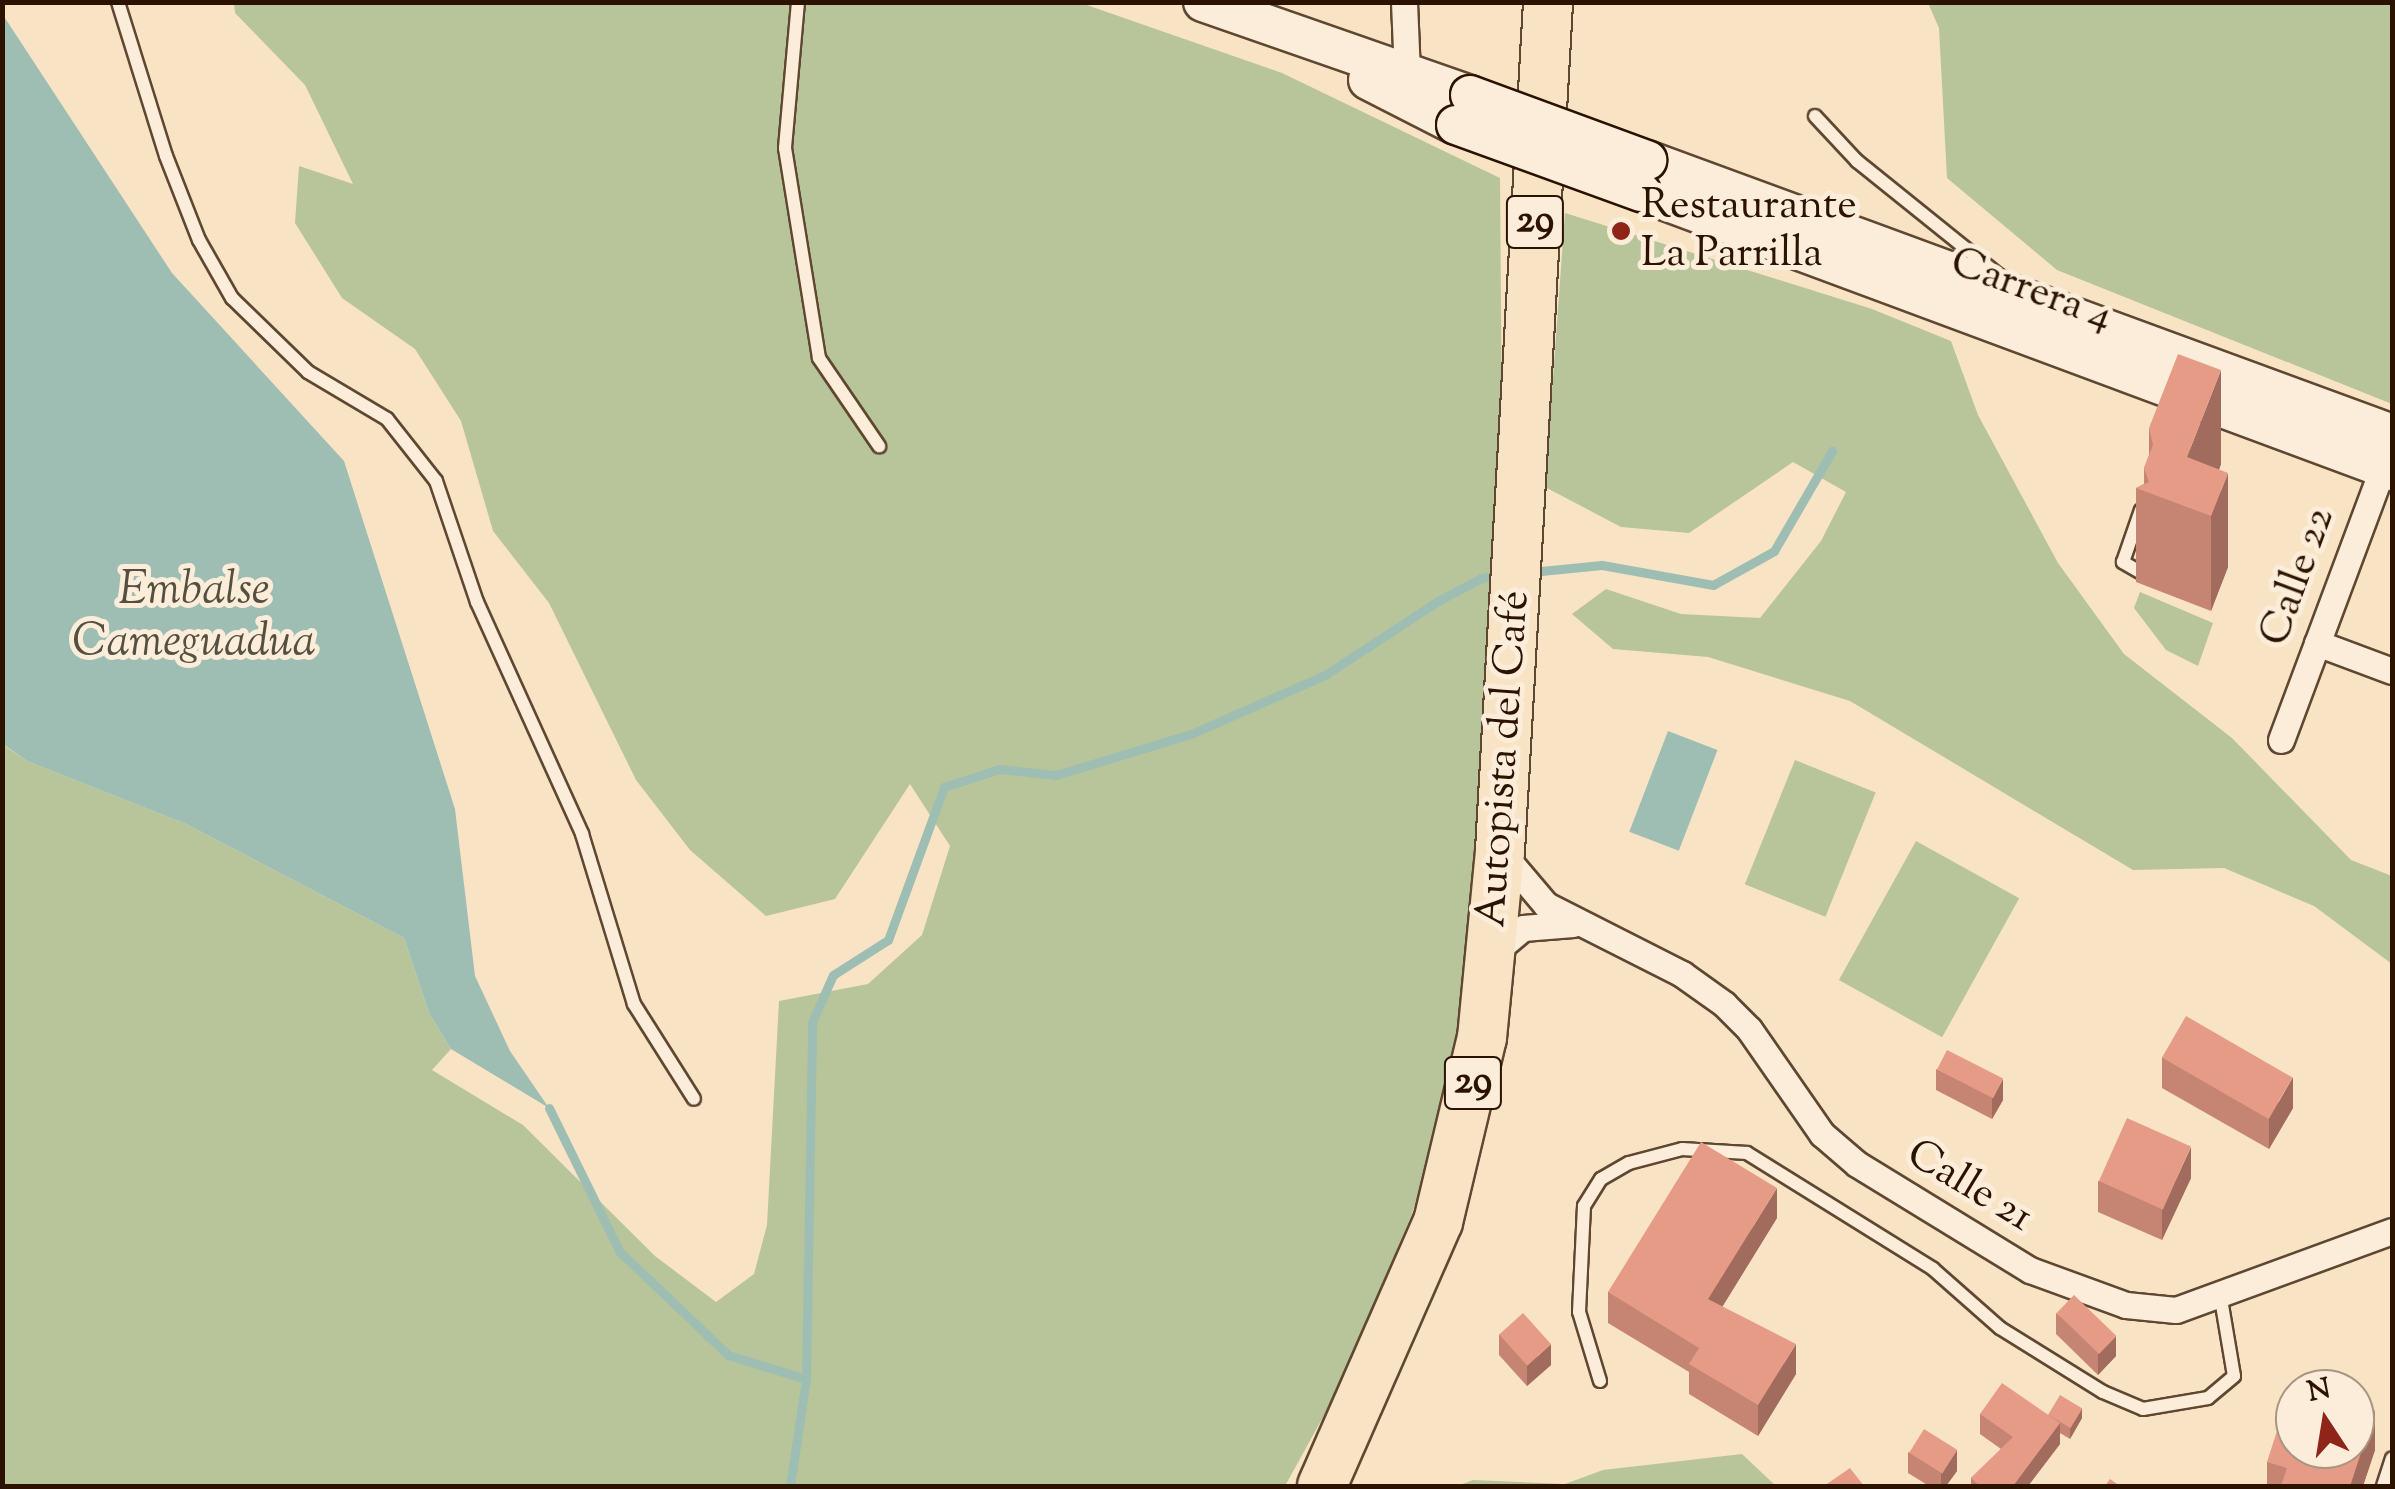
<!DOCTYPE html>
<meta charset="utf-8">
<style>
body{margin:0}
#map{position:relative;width:2395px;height:1489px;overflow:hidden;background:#f9e3c5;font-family:"Sorts Mill Goudy",serif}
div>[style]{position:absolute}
.green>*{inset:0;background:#b8c59a;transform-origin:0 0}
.water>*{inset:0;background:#9ebeb4;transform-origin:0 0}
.stream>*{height:9px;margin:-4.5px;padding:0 4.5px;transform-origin:4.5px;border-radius:4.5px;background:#9ebeb4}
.roads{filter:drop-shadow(2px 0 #5f4731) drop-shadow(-2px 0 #5f4731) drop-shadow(0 2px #5f4731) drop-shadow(0 -2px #5f4731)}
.lane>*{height:12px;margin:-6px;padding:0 6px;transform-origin:6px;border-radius:6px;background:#fbedd9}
.street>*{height:25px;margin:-12.5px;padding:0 12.5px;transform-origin:12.5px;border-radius:12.5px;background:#fbedd9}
.secondary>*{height:38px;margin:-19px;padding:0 19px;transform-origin:19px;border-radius:19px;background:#fbedd9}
.highway>*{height:48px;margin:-24px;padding:0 24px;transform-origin:24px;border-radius:24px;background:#f9e3c5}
.bridges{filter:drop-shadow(2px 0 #2c1300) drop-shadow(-2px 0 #2c1300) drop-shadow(0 2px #2c1300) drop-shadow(0 -2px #2c1300)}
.secondary-bridge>*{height:38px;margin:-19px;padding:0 19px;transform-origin:19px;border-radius:19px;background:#fbedd9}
.wall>*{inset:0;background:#c68573}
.shaded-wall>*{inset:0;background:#a16c5e}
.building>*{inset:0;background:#e69b86;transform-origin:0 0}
.dots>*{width:28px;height:28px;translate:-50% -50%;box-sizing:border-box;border:5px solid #fbedd9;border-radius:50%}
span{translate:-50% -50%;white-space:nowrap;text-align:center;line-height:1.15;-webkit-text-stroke:10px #fbedd9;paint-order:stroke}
.shield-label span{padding:2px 8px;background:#fbedd9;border:2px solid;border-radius:8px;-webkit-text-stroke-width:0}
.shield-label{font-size:40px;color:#2c1300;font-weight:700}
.poi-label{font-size:42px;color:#2c1300}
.left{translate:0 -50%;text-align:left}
.street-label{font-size:42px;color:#2c1300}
.water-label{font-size:45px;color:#544f3f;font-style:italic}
.frame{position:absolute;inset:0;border:5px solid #2c1300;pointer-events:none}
.north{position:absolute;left:2275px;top:1369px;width:100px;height:100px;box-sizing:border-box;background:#fbedd9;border:2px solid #a89682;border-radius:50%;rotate:348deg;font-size:28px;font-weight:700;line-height:40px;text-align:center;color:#2c1300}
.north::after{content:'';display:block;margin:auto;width:35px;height:45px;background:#8f2418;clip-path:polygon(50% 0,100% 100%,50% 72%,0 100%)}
</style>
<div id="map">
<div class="green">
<i style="clip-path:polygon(234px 3px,1081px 3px,1282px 73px,1500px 178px,1502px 429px,1478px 922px,1455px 1083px,1411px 1216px,1333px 1399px,1285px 1486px,3px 1486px,2px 744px,27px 761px,186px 824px,404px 938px,429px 1013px,451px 1049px,432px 1070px,523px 1125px,655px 1256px,716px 1302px,754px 1274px,767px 1225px,779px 1001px,868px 984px,922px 935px,950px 846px,910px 784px,835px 899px,766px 916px,690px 850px,636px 780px,549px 603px,493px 531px,461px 421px,415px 349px,342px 298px,295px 223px,299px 166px,353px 184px,305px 85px,235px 13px)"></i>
<i style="clip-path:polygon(1928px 3px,2392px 3px,2392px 404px,2057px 270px,1947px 178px,1939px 28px)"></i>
<i style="clip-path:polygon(1565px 213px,1872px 309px,1951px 341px,1978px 415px,2058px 563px,2124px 654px,2232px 738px,2351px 860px,2392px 876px,2392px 964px,2314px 906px,2224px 868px,2133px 870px,1850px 701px,1708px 657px,1613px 649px,1572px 614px,1606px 589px,1681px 614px,1760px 618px,1821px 541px,1846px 492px,1793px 462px,1689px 533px,1621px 527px,1545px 487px)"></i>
<i style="clip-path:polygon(2140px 592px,2213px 623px,2198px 666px,2166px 650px,2134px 608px)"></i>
<i style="left:1795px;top:760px;width:87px;height:134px;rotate:22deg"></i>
<i style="left:1916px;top:841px;width:118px;height:159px;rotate:29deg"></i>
<i style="clip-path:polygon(1742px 1454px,1776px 1486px,1457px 1486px,1473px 1480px,1565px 1484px,1603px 1470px)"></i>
</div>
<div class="water">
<i style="clip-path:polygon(3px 15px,172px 273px,344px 461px,455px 809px,475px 976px,510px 1051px,549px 1108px,451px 1049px,429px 1013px,404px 938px,186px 824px,27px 761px,3px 744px)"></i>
<i style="left:1668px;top:731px;width:53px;height:108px;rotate:21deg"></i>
</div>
<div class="stream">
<i style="left:1531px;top:572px;width:71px;rotate:-5.6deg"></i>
<i style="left:1602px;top:565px;width:113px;rotate:10.2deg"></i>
<i style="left:1713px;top:585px;width:70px;rotate:-29.1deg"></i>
<i style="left:1774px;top:551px;width:116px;rotate:-59.9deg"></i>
<i style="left:549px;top:1108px;width:161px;rotate:63.8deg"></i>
<i style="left:620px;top:1252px;width:149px;rotate:43.6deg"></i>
<i style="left:728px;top:1355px;width:82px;rotate:17.1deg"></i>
<i style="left:790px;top:1486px;width:108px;rotate:-81.5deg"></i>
<i style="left:806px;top:1379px;width:357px;rotate:-89deg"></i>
<i style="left:812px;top:1022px;width:51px;rotate:-65.9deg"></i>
<i style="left:833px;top:975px;width:65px;rotate:-32.5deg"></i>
<i style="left:888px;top:940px;width:163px;rotate:-69.9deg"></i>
<i style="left:944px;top:787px;width:58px;rotate:-18.1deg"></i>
<i style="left:999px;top:769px;width:57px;rotate:6deg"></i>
<i style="left:1056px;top:775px;width:141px;rotate:-16.9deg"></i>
<i style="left:1191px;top:734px;width:146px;rotate:-23.8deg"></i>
<i style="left:1325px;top:675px;width:135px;rotate:-33.2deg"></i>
<i style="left:1438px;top:601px;width:49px;rotate:-28.1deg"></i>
<i style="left:1481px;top:578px;width:20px;rotate:-9deg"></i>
</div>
<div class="roads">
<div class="lane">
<i style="left:118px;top:2px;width:161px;rotate:72.7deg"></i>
<i style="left:166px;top:156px;width:90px;rotate:68.6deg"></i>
<i style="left:199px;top:240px;width:67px;rotate:60.4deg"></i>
<i style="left:232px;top:298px;width:106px;rotate:44.2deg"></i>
<i style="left:308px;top:372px;width:92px;rotate:30.7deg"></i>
<i style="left:387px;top:419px;width:79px;rotate:51.7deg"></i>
<i style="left:436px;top:481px;width:128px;rotate:71.3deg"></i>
<i style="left:477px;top:602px;width:255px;rotate:65.6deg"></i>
<i style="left:582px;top:834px;width:178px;rotate:73deg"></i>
<i style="left:634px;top:1004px;width:112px;rotate:57.7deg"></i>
<i style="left:798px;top:2px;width:147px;rotate:95.1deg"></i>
<i style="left:785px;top:148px;width:213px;rotate:80.8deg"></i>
<i style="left:819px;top:358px;width:107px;rotate:55.7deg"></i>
<i style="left:1815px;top:116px;width:62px;rotate:47deg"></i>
<i style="left:1857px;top:161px;width:182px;rotate:38.8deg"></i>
<i style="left:2140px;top:572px;width:20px;rotate:-150deg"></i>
<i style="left:2123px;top:562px;width:55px;rotate:-70.9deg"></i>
<i style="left:1600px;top:1381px;width:72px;rotate:-106.9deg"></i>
<i style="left:1579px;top:1312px;width:106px;rotate:-87.3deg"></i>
<i style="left:1584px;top:1206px;width:32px;rotate:-58deg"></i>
<i style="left:1601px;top:1179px;width:32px;rotate:-30deg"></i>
<i style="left:1629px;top:1163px;width:55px;rotate:-14.8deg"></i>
<i style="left:1682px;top:1149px;width:65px;rotate:3.5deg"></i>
<i style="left:1747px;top:1153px;width:219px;rotate:31.9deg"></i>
<i style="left:1933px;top:1269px;width:89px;rotate:41.4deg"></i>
<i style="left:2000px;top:1328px;width:121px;rotate:31.9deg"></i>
<i style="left:2103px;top:1392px;width:43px;rotate:23deg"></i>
<i style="left:2143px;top:1409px;width:66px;rotate:-9.6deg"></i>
<i style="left:2208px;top:1398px;width:34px;rotate:-40deg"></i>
<i style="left:2234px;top:1376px;width:78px;rotate:-99.6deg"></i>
<i style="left:2383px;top:1486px;width:29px;rotate:-72deg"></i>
</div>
<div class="street">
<i style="left:1404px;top:2px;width:71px;rotate:87.6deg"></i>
<i style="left:2317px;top:643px;width:80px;rotate:20.5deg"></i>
<i style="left:2281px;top:740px;width:303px;rotate:-69.5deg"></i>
<i style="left:1502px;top:853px;width:68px;rotate:49.8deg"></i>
<i style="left:1546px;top:905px;width:153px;rotate:26.9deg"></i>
<i style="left:1682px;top:974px;width:52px;rotate:35.5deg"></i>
<i style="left:1724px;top:1004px;width:35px;rotate:45deg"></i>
<i style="left:1749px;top:1029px;width:128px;rotate:55.2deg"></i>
<i style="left:1822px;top:1134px;width:46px;rotate:40.6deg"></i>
<i style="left:1857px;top:1164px;width:203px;rotate:31.5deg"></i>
<i style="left:2030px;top:1270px;width:102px;rotate:20deg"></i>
<i style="left:2126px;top:1305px;width:50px;rotate:5.7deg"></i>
<i style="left:2176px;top:1310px;width:230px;rotate:-20.1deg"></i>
<i style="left:1493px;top:953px;width:39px;rotate:-40deg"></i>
<i style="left:1523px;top:928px;width:50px;rotate:-4.6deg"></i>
</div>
<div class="secondary">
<i style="left:1203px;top:2px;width:283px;rotate:19.2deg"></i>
<i style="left:1368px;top:80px;width:99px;rotate:27.1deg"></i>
<i style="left:1647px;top:160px;width:794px;rotate:20.19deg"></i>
<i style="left:1641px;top:192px;width:801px;rotate:20.38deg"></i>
</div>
<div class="highway">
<i style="left:1322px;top:1486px;width:288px;rotate:-66.3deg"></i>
<i style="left:1438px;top:1222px;width:189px;rotate:-76.6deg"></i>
<i style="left:1482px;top:1038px;width:188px;rotate:-84.5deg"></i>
<i style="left:1500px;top:851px;width:850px;rotate:-86.76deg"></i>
</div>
</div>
<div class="bridges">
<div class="secondary-bridge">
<i style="left:1470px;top:95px;width:189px;rotate:20.2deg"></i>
<i style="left:1456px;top:125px;width:197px;rotate:19.9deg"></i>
</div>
</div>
<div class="wall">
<i style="clip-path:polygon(2149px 428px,2221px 464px,2219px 470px,2228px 567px,2211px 611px,2136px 582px,2136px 488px,2144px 484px,2144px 468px,2149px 455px)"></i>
<i style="clip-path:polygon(2162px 1057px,2293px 1108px,2269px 1149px,2162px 1088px)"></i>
<i style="clip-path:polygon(1936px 1069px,2003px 1100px,1992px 1119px,1936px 1090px)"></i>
<i style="clip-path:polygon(2191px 1178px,2162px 1240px,2098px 1212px,2098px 1181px)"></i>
<i style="clip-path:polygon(1777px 1218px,1722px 1307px,1796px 1374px,1758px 1436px,1689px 1394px,1689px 1372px,1608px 1323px,1608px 1292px)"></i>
<i style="clip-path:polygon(2056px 1313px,2116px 1356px,2098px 1375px,2056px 1334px)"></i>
<i style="clip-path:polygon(1499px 1334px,1551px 1365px,1527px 1386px,1499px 1355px)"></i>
<i style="clip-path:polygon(1980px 1414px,2049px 1415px,2082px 1418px,2070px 1439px,2060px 1433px,2060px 1444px,2028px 1486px,1971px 1486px,1971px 1478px,2001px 1449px,1980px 1434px)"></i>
<i style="clip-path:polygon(2375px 1450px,2363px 1486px,2267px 1486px,2267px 1462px)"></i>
<i style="clip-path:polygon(1908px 1452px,1957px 1471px,1946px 1486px,1929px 1486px,1908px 1473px)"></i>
</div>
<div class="shaded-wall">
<i style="clip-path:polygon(2221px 370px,2221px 464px,2202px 513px,2187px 457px)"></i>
<i style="clip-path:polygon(2228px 473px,2228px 567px,2211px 611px,2211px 516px)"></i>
<i style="clip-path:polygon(2293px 1077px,2293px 1108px,2269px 1149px,2269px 1119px)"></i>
<i style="clip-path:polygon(2003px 1079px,2003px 1100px,1992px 1119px,1992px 1099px)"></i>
<i style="clip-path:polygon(2191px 1147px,2191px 1178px,2162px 1240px,2162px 1210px)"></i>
<i style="clip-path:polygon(1777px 1188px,1777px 1218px,1708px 1330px,1708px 1299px)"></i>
<i style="clip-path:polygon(2116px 1336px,2116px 1356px,2098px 1375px,2098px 1354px)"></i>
<i style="clip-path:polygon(1551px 1344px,1551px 1365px,1527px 1386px,1527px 1366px)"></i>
<i style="clip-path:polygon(1796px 1344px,1796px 1374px,1758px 1436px,1758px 1405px)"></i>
<i style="clip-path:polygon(2082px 1408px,2082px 1418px,2070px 1439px,2070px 1429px)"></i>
<i style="clip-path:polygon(2375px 1410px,2375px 1450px,2363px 1486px,2350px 1486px)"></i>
<i style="clip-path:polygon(2060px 1423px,2060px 1444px,2028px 1486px,2013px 1486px)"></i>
<i style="clip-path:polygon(1957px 1450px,1957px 1471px,1946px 1486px,1941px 1486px,1941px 1474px)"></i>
</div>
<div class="building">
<i style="clip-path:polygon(2178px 354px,2221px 370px,2187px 457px,2228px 473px,2211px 516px,2136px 488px,2149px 482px,2144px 468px,2153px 445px,2149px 428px)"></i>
<i style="left:2186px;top:1016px;width:123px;height:48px;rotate:30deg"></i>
<i style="left:1947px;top:1050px;width:63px;height:22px;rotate:27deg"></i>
<i style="left:2127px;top:1118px;width:70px;height:69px;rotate:24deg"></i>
<i style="clip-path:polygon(1701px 1142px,1777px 1188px,1708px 1299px,1796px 1344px,1758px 1405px,1689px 1364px,1699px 1348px,1608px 1292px)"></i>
<i style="left:2074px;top:1295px;width:59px;height:25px;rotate:44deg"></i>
<i style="left:1523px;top:1313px;width:42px;height:32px;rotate:48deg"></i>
<i style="clip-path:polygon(2002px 1383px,2060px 1423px,2013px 1486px,1980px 1486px,1971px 1478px,2013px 1437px,1980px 1414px)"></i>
<i style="clip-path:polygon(2292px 1384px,2307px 1389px,2295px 1389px,2295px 1449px,2355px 1449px,2355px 1404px,2375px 1410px,2350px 1486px,2281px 1486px,2287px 1468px,2267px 1462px)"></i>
<i style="left:2060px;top:1395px;width:26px;height:23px;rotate:31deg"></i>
<i style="left:1924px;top:1429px;width:39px;height:28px;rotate:32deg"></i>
<i style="clip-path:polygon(1850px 1468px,1864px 1486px,1824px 1486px)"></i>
<i style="clip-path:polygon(2110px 1479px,2120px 1486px,2105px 1486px)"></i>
</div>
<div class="dots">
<i style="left:1621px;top:231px;background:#8f2418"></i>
</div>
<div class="shield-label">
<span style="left:1535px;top:222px">29</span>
<span style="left:1473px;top:1083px">29</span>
</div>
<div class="poi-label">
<span class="left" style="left:1641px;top:231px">Restaurante<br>La Parrilla</span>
</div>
<div class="street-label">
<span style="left:2031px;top:291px;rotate:20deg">Carrera 4</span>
<span style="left:2299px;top:577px;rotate:-70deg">Calle 22</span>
<span style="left:1505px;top:759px;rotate:-86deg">Autopista del Café</span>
<span style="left:1969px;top:1187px;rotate:31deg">Calle 21</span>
</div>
<div class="water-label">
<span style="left:194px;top:618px">Embalse<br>Cameguadua</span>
</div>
<div class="frame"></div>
<div class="north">N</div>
</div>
